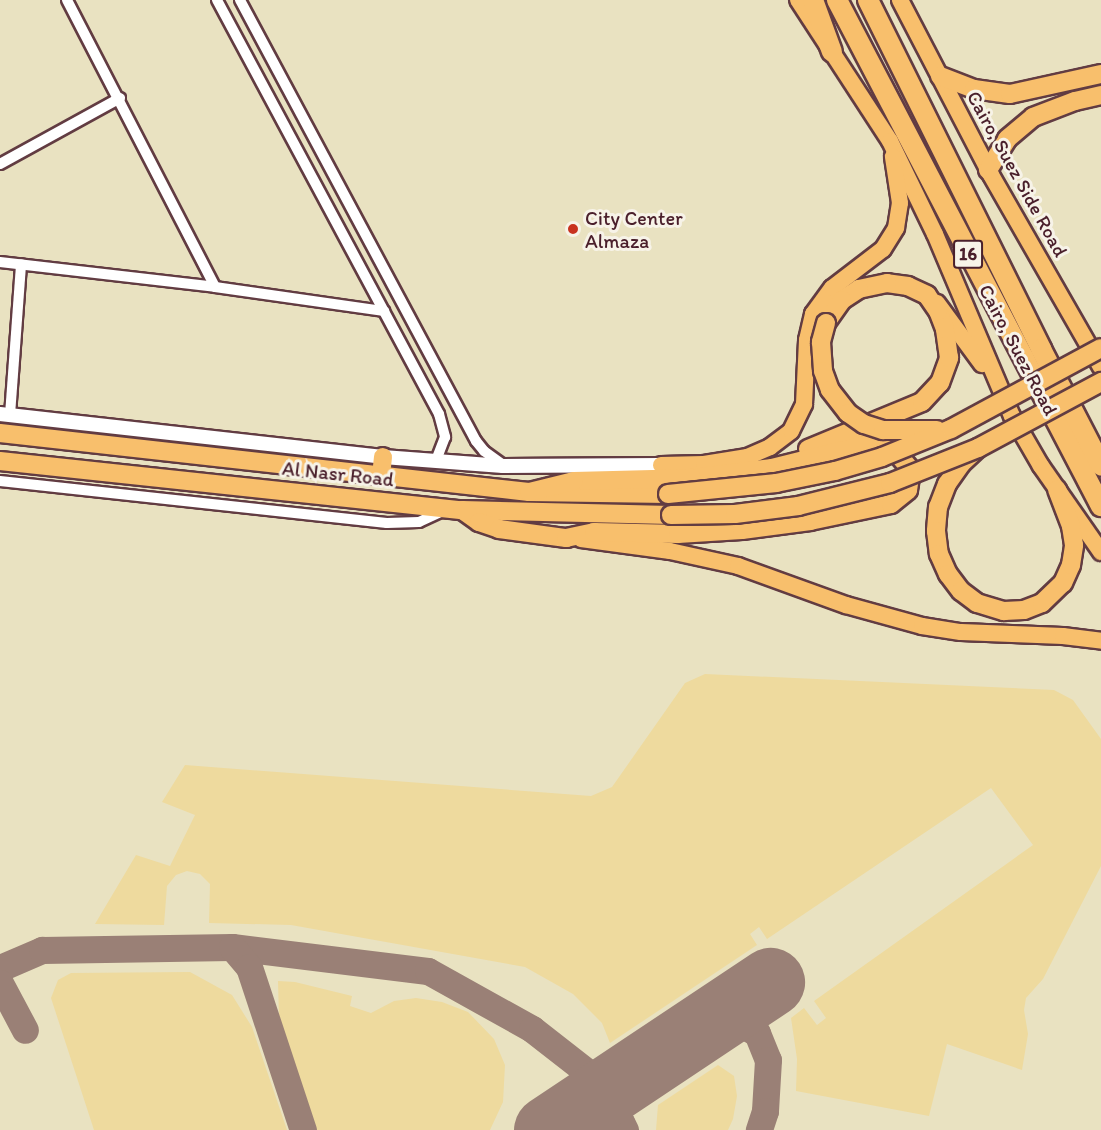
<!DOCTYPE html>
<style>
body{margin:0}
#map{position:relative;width:1101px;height:1130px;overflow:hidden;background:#e9e2c1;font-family:Itim,sans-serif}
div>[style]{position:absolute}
.sand>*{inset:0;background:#eeda9e}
.taxiway>*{height:27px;margin:-13.5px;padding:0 13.5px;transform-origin:13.5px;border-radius:13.5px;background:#9a8076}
.runway>*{height:69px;margin:-34.5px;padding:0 34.5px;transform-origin:34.5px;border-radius:34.5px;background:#9a8076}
.roads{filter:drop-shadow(2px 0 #623c42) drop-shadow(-2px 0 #623c42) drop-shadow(0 2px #623c42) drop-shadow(0 -2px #623c42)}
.minor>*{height:10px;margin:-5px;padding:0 5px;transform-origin:5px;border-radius:5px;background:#fff}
.tertiary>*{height:14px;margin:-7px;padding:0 7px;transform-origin:7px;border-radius:7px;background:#fff}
.primary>*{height:16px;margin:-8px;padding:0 8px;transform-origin:8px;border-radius:8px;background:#f8bf6c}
.trunk>*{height:18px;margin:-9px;padding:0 9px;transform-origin:9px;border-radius:9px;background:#f8bf6c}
.motorway>*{height:20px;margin:-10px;padding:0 10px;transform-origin:10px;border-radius:10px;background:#f8bf6c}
.bridges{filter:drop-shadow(2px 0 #623c42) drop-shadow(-2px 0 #623c42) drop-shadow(0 2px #623c42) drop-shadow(0 -2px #623c42)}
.trunk-bridge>*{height:18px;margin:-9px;padding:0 9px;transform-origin:9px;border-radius:9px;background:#f8bf6c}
.dots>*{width:16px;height:16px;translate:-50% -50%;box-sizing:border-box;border:3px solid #f7f3e8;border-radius:50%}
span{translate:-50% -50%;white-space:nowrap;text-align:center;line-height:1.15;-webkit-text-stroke:6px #f7f3e8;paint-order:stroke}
.shield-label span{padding:2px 4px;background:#f7f3e8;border:2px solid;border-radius:4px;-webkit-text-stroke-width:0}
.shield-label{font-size:18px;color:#4a1f2b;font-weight:700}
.street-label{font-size:20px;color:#4a1f2b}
.poi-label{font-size:20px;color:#4a1f2b}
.left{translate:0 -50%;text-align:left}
</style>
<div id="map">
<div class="sand">
<i style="clip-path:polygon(705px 674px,1054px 690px,1073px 700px,1101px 739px,1101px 866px,1043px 979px,1026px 998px,1024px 1010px,1028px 1034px,1022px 1070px,947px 1044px,929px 1116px,796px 1091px,797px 1059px,791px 1018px,804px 1008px,817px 1025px,826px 1018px,814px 1001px,1033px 845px,991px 788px,767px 939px,759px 927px,750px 934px,757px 945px,610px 1043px,602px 1023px,573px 994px,525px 967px,291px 925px,209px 923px,210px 884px,200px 874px,187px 871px,176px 875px,167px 886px,164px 925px,95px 924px,136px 855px,170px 866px,195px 815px,162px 802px,185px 765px,591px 796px,612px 787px,685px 683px)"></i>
<i style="clip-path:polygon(190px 972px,232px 995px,252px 1027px,287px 1130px,94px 1130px,51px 998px,58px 980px,71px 973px)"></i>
<i style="clip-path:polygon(278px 981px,295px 982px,352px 996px,350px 1006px,371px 1013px,394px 1001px,416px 998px,442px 1002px,468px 1012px,494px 1039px,505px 1065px,503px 1102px,490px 1130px,314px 1130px,279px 1019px)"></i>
<i style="clip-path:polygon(718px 1065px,734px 1076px,737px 1096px,733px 1119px,728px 1130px,656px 1130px,658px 1105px)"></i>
</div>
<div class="taxiway">
<i style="left:232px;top:947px;width:197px;rotate:7deg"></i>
<i style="left:428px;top:971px;width:119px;rotate:29.1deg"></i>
<i style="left:532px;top:1029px;width:99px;rotate:38deg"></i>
<i style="left:0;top:968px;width:46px;rotate:-23.2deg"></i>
<i style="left:42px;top:950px;width:190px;rotate:-0.9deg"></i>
<i style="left:232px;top:947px;width:26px;rotate:50deg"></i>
<i style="left:249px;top:967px;width:172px;rotate:71.7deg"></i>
<i style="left:0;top:983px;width:53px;rotate:62deg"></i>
<i style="left:717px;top:1018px;width:20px;rotate:11deg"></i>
<i style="left:737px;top:1022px;width:23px;rotate:29deg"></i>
<i style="left:757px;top:1033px;width:29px;rotate:68deg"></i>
<i style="left:768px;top:1060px;width:51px;rotate:93.4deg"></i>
<i style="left:765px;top:1111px;width:20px;rotate:108deg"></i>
<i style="left:575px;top:1113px;width:28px;rotate:-8deg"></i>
<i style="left:603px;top:1109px;width:22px;rotate:36deg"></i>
<i style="left:621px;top:1122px;width:9px;rotate:63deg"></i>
</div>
<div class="runway">
<i style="left:548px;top:1130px;width:267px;rotate:-33.7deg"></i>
</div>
<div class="roads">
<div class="minor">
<i style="left:67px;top:0;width:323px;rotate:62.7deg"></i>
<i style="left:217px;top:0;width:470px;rotate:61.8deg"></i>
<i style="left:439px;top:414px;width:24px;rotate:75deg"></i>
<i style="left:445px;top:437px;width:25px;rotate:111deg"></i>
<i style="left:240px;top:0;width:500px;rotate:61.85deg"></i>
<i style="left:476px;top:441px;width:13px;rotate:51deg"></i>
<i style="left:484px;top:451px;width:24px;rotate:36deg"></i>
<i style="left:0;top:164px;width:137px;rotate:-28.8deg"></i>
<i style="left:0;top:262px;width:216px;rotate:6.6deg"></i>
<i style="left:215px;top:287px;width:171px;rotate:8.1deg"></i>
<i style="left:10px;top:415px;width:151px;rotate:-85.8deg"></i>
<i style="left:0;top:481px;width:389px;rotate:6.2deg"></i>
<i style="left:387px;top:523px;width:32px;rotate:-2deg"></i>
<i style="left:419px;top:522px;width:31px;rotate:-25deg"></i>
</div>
<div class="tertiary">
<i style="left:0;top:414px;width:385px;rotate:6.4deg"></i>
<i style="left:383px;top:457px;width:120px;rotate:4.3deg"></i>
<i style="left:503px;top:466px;width:158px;rotate:-0.4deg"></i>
</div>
<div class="primary">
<i style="left:798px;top:0;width:168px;rotate:56.9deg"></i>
<i style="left:890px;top:141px;width:103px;rotate:64.2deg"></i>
<i style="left:935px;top:234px;width:198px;rotate:67.1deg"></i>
<i style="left:1012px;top:416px;width:58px;rotate:59.9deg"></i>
<i style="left:1041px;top:466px;width:105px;rotate:55.1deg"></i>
<i style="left:900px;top:0;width:197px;rotate:62.5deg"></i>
<i style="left:991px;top:175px;width:221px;rotate:60.2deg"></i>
<i style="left:937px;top:303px;width:76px;rotate:53.6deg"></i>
<i style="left:661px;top:465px;width:43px;rotate:-1.3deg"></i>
<i style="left:704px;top:464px;width:44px;rotate:-9.2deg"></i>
<i style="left:747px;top:457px;width:25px;rotate:-23deg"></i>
<i style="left:770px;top:447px;width:26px;rotate:-37deg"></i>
<i style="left:791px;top:431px;width:30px;rotate:-64deg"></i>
<i style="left:804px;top:404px;width:64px;rotate:-87.3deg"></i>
<i style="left:807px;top:340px;width:27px;rotate:-77deg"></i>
<i style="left:813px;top:314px;width:32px;rotate:-54deg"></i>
<i style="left:832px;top:288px;width:64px;rotate:-37.4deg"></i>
<i style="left:883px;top:249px;width:25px;rotate:-58deg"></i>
<i style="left:896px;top:228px;width:25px;rotate:-81deg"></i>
<i style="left:900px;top:203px;width:47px;rotate:-98.7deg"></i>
<i style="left:581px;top:539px;width:90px;rotate:7.7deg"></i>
<i style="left:670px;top:551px;width:70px;rotate:12.4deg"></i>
<i style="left:738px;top:566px;width:115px;rotate:19.9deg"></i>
<i style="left:846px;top:605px;width:79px;rotate:15.4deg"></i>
<i style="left:922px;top:626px;width:39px;rotate:9deg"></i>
<i style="left:961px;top:632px;width:102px;rotate:2.2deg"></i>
<i style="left:1063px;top:636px;width:38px;rotate:7deg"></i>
</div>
<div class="trunk">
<i style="left:940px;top:76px;width:36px;rotate:21deg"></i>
<i style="left:974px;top:89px;width:36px;rotate:8deg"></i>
<i style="left:1010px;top:94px;width:93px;rotate:-12.4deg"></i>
<i style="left:988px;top:170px;width:36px;rotate:-58deg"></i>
<i style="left:1007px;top:139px;width:34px;rotate:-40deg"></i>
<i style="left:1033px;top:117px;width:45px;rotate:-20.9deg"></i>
<i style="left:1075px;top:101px;width:27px;rotate:-13deg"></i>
<i style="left:0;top:433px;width:532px;rotate:6.36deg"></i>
<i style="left:529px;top:492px;width:139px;rotate:0.8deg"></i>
<i style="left:808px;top:449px;width:123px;rotate:-22.4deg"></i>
<i style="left:922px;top:402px;width:26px;rotate:-47deg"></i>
<i style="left:940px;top:383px;width:27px;rotate:-70deg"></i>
<i style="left:949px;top:358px;width:29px;rotate:-98deg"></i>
<i style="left:945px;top:329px;width:19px;rotate:-111deg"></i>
<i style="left:938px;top:311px;width:19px;rotate:-125deg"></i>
<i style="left:927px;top:295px;width:21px;rotate:-155deg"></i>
<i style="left:908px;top:286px;width:21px;rotate:-172deg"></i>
<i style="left:887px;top:283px;width:29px;rotate:168deg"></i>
<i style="left:859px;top:289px;width:20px;rotate:147deg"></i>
<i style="left:842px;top:300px;width:28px;rotate:125deg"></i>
<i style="left:977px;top:449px;width:22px;rotate:137deg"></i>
<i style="left:961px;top:464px;width:24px;rotate:125deg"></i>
<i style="left:947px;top:484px;width:25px;rotate:111deg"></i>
<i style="left:938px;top:507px;width:24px;rotate:95deg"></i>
<i style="left:936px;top:531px;width:23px;rotate:83deg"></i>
<i style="left:939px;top:554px;width:22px;rotate:66deg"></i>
<i style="left:948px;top:574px;width:21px;rotate:53deg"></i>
<i style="left:961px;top:591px;width:20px;rotate:37deg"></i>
<i style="left:977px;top:603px;width:28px;rotate:17deg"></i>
<i style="left:1004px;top:611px;width:20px;rotate:-3deg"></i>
<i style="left:1024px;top:610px;width:19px;rotate:-21deg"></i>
<i style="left:1042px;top:603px;width:29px;rotate:-44deg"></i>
<i style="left:1063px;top:583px;width:20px;rotate:-66deg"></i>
<i style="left:1071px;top:565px;width:20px;rotate:-81deg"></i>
<i style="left:1074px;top:545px;width:19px;rotate:-99deg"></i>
<i style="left:1071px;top:526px;width:39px;rotate:-111deg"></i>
<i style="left:0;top:461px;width:465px;rotate:6.1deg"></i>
<i style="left:462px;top:510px;width:209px;rotate:1.4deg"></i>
<i style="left:381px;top:476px;width:19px;rotate:-84deg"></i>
<i style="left:462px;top:510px;width:21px;rotate:35deg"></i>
<i style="left:479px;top:522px;width:21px;rotate:19deg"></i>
<i style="left:499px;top:529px;width:68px;rotate:7.7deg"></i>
<i style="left:566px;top:538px;width:29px;rotate:-12deg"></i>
<i style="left:594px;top:532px;width:84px;rotate:1.4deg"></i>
<i style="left:678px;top:534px;width:64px;rotate:-3.6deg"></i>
<i style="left:742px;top:530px;width:69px;rotate:-7.5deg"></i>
<i style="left:810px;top:521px;width:83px;rotate:-11.9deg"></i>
<i style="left:891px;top:504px;width:22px;rotate:-39deg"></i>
<i style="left:908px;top:490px;width:20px;rotate:-81deg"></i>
<i style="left:911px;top:470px;width:30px;rotate:-130deg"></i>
<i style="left:892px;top:447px;width:28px;rotate:-176deg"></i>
<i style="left:864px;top:445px;width:95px;rotate:166deg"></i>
<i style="left:772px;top:468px;width:81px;rotate:172.9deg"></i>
<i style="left:692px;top:478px;width:118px;rotate:178.5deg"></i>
<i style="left:574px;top:481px;width:46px;rotate:166.3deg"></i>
</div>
<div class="motorway">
<i style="left:813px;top:0;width:55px;rotate:69.9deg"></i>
<i style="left:837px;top:0;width:571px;rotate:62.45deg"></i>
<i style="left:868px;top:0;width:390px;rotate:63.6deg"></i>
<i style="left:1041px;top:349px;width:131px;rotate:62.7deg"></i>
</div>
</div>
<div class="bridges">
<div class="trunk-bridge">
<i style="left:826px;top:323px;width:20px;rotate:105deg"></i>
<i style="left:821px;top:342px;width:29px;rotate:86deg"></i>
<i style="left:823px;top:371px;width:20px;rotate:70deg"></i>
<i style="left:830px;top:390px;width:29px;rotate:52deg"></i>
<i style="left:848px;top:413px;width:19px;rotate:35deg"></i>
<i style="left:864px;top:424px;width:20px;rotate:18deg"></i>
<i style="left:883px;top:430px;width:54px"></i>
<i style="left:668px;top:494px;width:109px;rotate:-5.8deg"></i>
<i style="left:776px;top:483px;width:60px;rotate:-11.5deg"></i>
<i style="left:835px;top:471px;width:49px;rotate:-16.6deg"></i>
<i style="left:882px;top:457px;width:74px;rotate:-22.1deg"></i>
<i style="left:951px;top:429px;width:170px;rotate:-28.4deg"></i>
<i style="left:671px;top:515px;width:64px;rotate:-0.9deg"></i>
<i style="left:735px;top:514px;width:64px;rotate:-7.2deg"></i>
<i style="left:798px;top:506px;width:95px;rotate:-14deg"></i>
<i style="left:890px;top:483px;width:95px;rotate:-21.7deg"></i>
<i style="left:978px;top:448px;width:140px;rotate:-28.2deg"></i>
</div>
</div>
<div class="dots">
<i style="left:573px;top:229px;background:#c8321e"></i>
</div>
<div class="shield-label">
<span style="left:968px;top:254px">16</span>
</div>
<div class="street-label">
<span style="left:1017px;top:174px;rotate:61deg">Cairo, Suez Side Road</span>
<span style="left:1018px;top:350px;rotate:62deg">Cairo, Suez Road</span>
<span style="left:338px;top:474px;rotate:6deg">Al Nasr Road</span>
</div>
<div class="poi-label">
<span class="left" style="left:585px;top:230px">City Center<br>Almaza</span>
</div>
</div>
